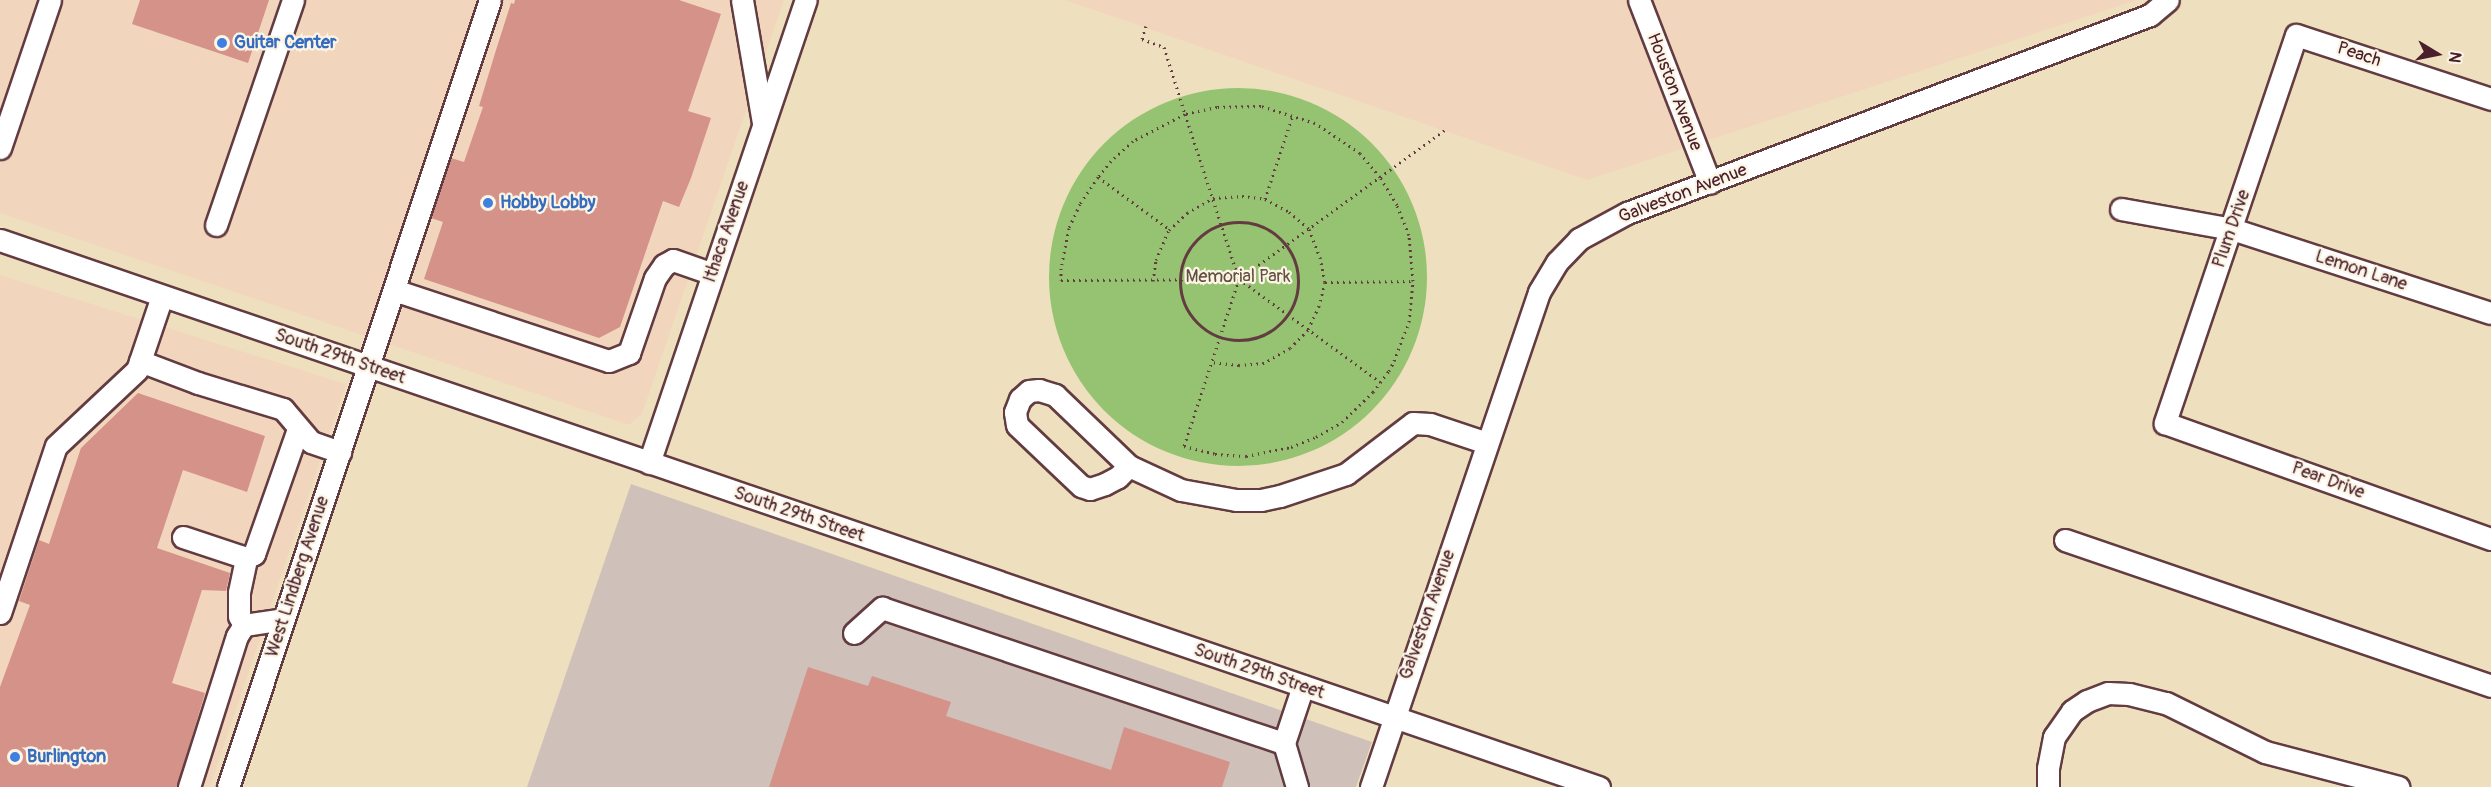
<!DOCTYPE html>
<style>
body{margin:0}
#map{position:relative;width:2491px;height:787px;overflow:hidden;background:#eee0be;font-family:Pangolin,sans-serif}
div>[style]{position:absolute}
.built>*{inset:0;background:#f2d5bd}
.industrial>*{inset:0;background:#cfc1ba}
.green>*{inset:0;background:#96c371}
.round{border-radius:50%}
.building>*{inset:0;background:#d49288}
.path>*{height:3px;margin-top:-1.5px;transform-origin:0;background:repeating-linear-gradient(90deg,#633c41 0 1.5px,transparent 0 6px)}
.path>.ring{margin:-1.5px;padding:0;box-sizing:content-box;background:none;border:3px solid #633c41;border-radius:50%}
.roads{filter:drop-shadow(2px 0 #633c41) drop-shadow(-2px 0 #633c41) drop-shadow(0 2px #633c41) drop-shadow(0 -2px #633c41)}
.minor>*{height:21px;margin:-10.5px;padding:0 10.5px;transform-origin:10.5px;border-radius:10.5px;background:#fff}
.dots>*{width:16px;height:16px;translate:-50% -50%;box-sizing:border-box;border:3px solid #fcf5e5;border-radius:50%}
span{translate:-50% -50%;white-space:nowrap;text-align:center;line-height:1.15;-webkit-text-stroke:4.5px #fcf5e5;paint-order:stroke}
.shop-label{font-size:18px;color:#366cbe;font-weight:700}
.left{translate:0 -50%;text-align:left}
.street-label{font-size:18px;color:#4a1f2b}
.park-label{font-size:18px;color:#615040}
.north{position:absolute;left:2407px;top:24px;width:60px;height:60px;-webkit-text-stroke:4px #fcf5e5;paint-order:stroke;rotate:100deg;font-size:16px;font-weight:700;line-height:24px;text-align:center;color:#4a1f2b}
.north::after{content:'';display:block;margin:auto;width:21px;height:27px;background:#4a1f2b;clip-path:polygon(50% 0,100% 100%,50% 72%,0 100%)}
</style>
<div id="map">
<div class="built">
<i style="clip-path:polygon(0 0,784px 0,642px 414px,629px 425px,0 213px)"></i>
<i style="clip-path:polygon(1065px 0,2137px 0,1587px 180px)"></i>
<i style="clip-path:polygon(0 275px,346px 384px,210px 787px,0 787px)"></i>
</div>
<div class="industrial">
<i style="clip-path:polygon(631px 484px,1372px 742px,1356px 787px,527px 787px)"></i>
</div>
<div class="green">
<i class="round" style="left:1049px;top:88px;width:378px;height:378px"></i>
</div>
<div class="building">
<i style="clip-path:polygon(140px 0,269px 0,248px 63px,132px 24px)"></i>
<i style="clip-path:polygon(515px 0,679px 0,721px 14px,688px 111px,711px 118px,691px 178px,679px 207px,663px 201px,620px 327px,599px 338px,424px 279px,443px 222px,431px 218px,451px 158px,464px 162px,483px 107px,479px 106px,496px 50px,511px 3px,514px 4px)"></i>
<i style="clip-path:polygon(138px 393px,265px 436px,247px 492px,183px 470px,157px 548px,230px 573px,226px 591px,202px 590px,172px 683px,205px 693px,177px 787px,0 787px,0 687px,30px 605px,19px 601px,39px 540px,49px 544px,81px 448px)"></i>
<i style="clip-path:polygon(808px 667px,868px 686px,872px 676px,951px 702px,946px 716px,1111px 770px,1124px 727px,1230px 762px,1222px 787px,769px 787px)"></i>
</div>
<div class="path">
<i style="left:1146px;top:26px;width:14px;rotate:107deg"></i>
<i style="left:1142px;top:39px;width:23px;rotate:20deg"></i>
<i style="left:1164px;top:47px;width:70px;rotate:72.6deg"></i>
<i style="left:1185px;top:114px;width:59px;rotate:152.6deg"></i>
<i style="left:1133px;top:141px;width:30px;rotate:138deg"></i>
<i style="left:1111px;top:161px;width:21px;rotate:129deg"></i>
<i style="left:1098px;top:177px;width:32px;rotate:124deg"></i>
<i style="left:1080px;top:204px;width:26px;rotate:115deg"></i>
<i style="left:1069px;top:228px;width:41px;rotate:101.3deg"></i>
<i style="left:1061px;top:268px;width:12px;rotate:90deg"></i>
<i style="left:1061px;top:280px;width:178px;rotate:-0.3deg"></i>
<i style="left:1239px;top:279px;width:256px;rotate:-35.9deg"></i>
<i style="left:1098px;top:177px;width:88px;rotate:36.2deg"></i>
<i style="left:1265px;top:199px;width:89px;rotate:-71.6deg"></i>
<i class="ring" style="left:1180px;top:222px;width:115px;height:115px"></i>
<i style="left:1239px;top:279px;width:176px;rotate:108.2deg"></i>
<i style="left:1184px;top:446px;width:32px;rotate:14deg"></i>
<i style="left:1215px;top:454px;width:31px;rotate:4deg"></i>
<i style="left:1246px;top:456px;width:46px;rotate:-11.3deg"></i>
<i style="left:1291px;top:447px;width:27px;rotate:-22deg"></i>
<i style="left:1316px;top:437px;width:30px;rotate:-30deg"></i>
<i style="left:1342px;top:422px;width:43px;rotate:-44.1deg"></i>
<i style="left:1373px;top:392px;width:26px;rotate:-53deg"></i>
<i style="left:1389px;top:371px;width:11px;rotate:-63deg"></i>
<i style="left:1394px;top:361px;width:42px;rotate:-69deg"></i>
<i style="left:1409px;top:322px;width:41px;rotate:-84.4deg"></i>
<i style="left:1413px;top:281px;width:46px;rotate:-95deg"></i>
<i style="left:1409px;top:235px;width:32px;rotate:-112deg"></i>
<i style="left:1397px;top:205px;width:33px;rotate:-121deg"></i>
<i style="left:1380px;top:177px;width:31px;rotate:-130deg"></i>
<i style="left:1360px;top:153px;width:54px;rotate:-146.3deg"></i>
<i style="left:1315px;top:123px;width:57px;rotate:-162.5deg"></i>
<i style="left:1261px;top:106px;width:44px;rotate:178.7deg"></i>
<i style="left:1217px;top:107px;width:33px;rotate:168deg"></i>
<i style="left:1185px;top:114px;width:174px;rotate:71.9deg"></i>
<i style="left:1239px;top:279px;width:175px;rotate:36.1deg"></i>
<i style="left:1153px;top:281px;width:21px;rotate:-82deg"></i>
<i style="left:1156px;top:260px;width:33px;rotate:-67deg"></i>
<i style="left:1169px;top:230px;width:25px;rotate:-43deg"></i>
<i style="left:1187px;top:213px;width:30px;rotate:-30deg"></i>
<i style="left:1213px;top:198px;width:29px;rotate:-4deg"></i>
<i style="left:1242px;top:196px;width:23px;rotate:7deg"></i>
<i style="left:1265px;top:199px;width:27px;rotate:28deg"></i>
<i style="left:1289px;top:212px;width:26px;rotate:40deg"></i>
<i style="left:1309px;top:229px;width:30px;rotate:69deg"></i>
<i style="left:1320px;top:257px;width:25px;rotate:79deg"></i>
<i style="left:1325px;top:282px;width:25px;rotate:104deg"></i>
<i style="left:1319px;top:306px;width:26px;rotate:115deg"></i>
<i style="left:1308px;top:330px;width:25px;rotate:135deg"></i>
<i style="left:1290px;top:348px;width:30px;rotate:150deg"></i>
<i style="left:1264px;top:363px;width:25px;rotate:175deg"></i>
<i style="left:1239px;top:365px;width:28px;rotate:-174deg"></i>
<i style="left:1325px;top:282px;width:88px;rotate:-0.7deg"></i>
</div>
<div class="roads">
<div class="minor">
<i style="left:742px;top:0;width:125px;rotate:80.3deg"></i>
<i style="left:1639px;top:0;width:196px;rotate:68.8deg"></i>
<i style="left:2491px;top:99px;width:205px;rotate:-161.8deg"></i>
<i style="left:2296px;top:35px;width:410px;rotate:108.7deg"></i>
<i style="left:2165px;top:423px;width:346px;rotate:19.6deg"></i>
<i style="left:0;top:148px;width:156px;rotate:-71.3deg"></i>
<i style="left:2121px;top:209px;width:113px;rotate:10.2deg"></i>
<i style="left:2232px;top:229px;width:272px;rotate:18deg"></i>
<i style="left:216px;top:225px;width:238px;rotate:-71.1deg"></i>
<i style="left:0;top:240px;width:1690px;rotate:18.89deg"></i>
<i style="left:394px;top:290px;width:226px;rotate:18.3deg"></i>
<i style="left:609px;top:361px;width:22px;rotate:-22deg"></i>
<i style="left:629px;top:353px;width:79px;rotate:-70.9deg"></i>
<i style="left:655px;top:278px;width:16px;rotate:-55deg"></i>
<i style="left:664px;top:265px;width:10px;rotate:-29deg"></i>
<i style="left:673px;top:260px;width:42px;rotate:19.3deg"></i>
<i style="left:140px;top:361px;width:62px;rotate:20.8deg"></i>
<i style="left:198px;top:383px;width:89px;rotate:17deg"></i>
<i style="left:283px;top:409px;width:43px;rotate:49.7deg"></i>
<i style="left:311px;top:442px;width:31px;rotate:19deg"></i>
<i style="left:649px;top:463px;width:489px;rotate:-71.3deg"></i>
<i style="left:1129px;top:466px;width:16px;rotate:135deg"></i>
<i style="left:1118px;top:477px;width:15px;rotate:152deg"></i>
<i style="left:1105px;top:484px;width:16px;rotate:162deg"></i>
<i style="left:1090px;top:489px;width:9px;rotate:-162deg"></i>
<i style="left:1081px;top:486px;width:88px;rotate:-136.4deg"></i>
<i style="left:1017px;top:425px;width:13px;rotate:-99deg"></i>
<i style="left:1015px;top:412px;width:14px;rotate:-69deg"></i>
<i style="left:1020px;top:399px;width:12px;rotate:-42deg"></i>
<i style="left:1029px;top:391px;width:10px;rotate:-6deg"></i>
<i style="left:1039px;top:390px;width:17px;rotate:17deg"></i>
<i style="left:1055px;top:395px;width:103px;rotate:43.8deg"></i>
<i style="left:1129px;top:466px;width:57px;rotate:24.8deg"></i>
<i style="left:1181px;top:490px;width:56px;rotate:10.3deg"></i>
<i style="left:1236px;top:500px;width:25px"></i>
<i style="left:1261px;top:500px;width:19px;rotate:-12deg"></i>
<i style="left:1280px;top:496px;width:70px;rotate:-18.4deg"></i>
<i style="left:1346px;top:474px;width:84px;rotate:-37.3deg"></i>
<i style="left:1413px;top:423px;width:17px;rotate:3deg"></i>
<i style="left:1430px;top:424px;width:60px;rotate:18.4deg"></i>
<i style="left:183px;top:537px;width:66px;rotate:18.4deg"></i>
<i style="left:246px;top:558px;width:9px;rotate:-27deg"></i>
<i style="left:254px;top:554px;width:133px;rotate:-70.6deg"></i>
<i style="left:2065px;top:540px;width:450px;rotate:18.9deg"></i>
<i style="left:0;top:613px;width:176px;rotate:-71.5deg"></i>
<i style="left:56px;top:446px;width:111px;rotate:-43.2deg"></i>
<i style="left:137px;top:370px;width:78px;rotate:-71.3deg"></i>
<i style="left:244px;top:625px;width:10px;rotate:-119deg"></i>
<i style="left:239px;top:616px;width:24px;rotate:-90deg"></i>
<i style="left:239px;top:592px;width:35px;rotate:-78deg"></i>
<i style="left:854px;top:633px;width:38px;rotate:-42deg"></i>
<i style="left:882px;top:608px;width:424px;rotate:18.6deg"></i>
<i style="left:189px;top:787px;width:158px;rotate:-72.4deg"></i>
<i style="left:237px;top:636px;width:13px;rotate:-58deg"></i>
<i style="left:244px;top:625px;width:40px;rotate:-8.5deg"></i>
<i style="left:228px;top:787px;width:829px;rotate:-71.59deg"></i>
<i style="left:1297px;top:787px;width:46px;rotate:-106.5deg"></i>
<i style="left:1284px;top:743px;width:60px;rotate:-71.6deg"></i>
<i style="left:1371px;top:787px;width:523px;rotate:-71.25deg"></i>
<i style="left:1539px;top:292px;width:35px;rotate:-59deg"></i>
<i style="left:1557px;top:262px;width:32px;rotate:-46deg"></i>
<i style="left:1579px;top:239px;width:55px;rotate:-28.4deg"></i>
<i style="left:1627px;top:213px;width:559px;rotate:-20.74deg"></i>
<i style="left:2150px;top:15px;width:23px;rotate:-40deg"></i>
<i style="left:2048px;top:787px;width:19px;rotate:-90deg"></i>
<i style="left:2048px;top:768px;width:32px;rotate:-79deg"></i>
<i style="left:2054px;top:737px;width:32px;rotate:-55deg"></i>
<i style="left:2072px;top:711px;width:18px;rotate:-34deg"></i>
<i style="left:2087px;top:701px;width:22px;rotate:-21deg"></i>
<i style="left:2108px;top:693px;width:21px;rotate:3deg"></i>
<i style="left:2129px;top:694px;width:38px;rotate:14deg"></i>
<i style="left:2166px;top:703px;width:110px;rotate:26.3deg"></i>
<i style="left:2265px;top:752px;width:138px;rotate:14.7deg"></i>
</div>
</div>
<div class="dots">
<i style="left:222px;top:43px;background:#3f7fe0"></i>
<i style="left:488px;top:203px;background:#3f7fe0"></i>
<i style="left:15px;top:757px;background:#3f7fe0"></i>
</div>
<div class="shop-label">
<span class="left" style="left:234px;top:43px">Guitar Center</span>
<span class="left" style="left:500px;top:203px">Hobby Lobby</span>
<span class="left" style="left:27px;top:757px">Burlington</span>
</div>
<div class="street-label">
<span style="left:2359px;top:55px;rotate:18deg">Peach</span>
<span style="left:1674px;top:92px;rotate:69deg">Houston Avenue</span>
<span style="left:1683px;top:194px;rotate:-21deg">Galveston Avenue</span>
<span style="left:2232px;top:229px;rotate:-71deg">Plum Drive</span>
<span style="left:727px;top:232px;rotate:-71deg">Ithaca Avenue</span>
<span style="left:2361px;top:271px;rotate:18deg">Lemon Lane</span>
<span style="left:340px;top:357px;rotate:19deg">South 29th Street</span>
<span style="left:2328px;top:481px;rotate:20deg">Pear Drive</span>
<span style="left:799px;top:515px;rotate:19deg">South 29th Street</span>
<span style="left:298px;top:577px;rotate:-72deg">West Lindberg Avenue</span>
<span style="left:1428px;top:615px;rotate:-71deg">Galveston Avenue</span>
<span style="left:1259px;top:672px;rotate:19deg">South 29th Street</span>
</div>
<div class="park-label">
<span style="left:1238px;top:277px">Memorial Park</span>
</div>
<div class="north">N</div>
</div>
